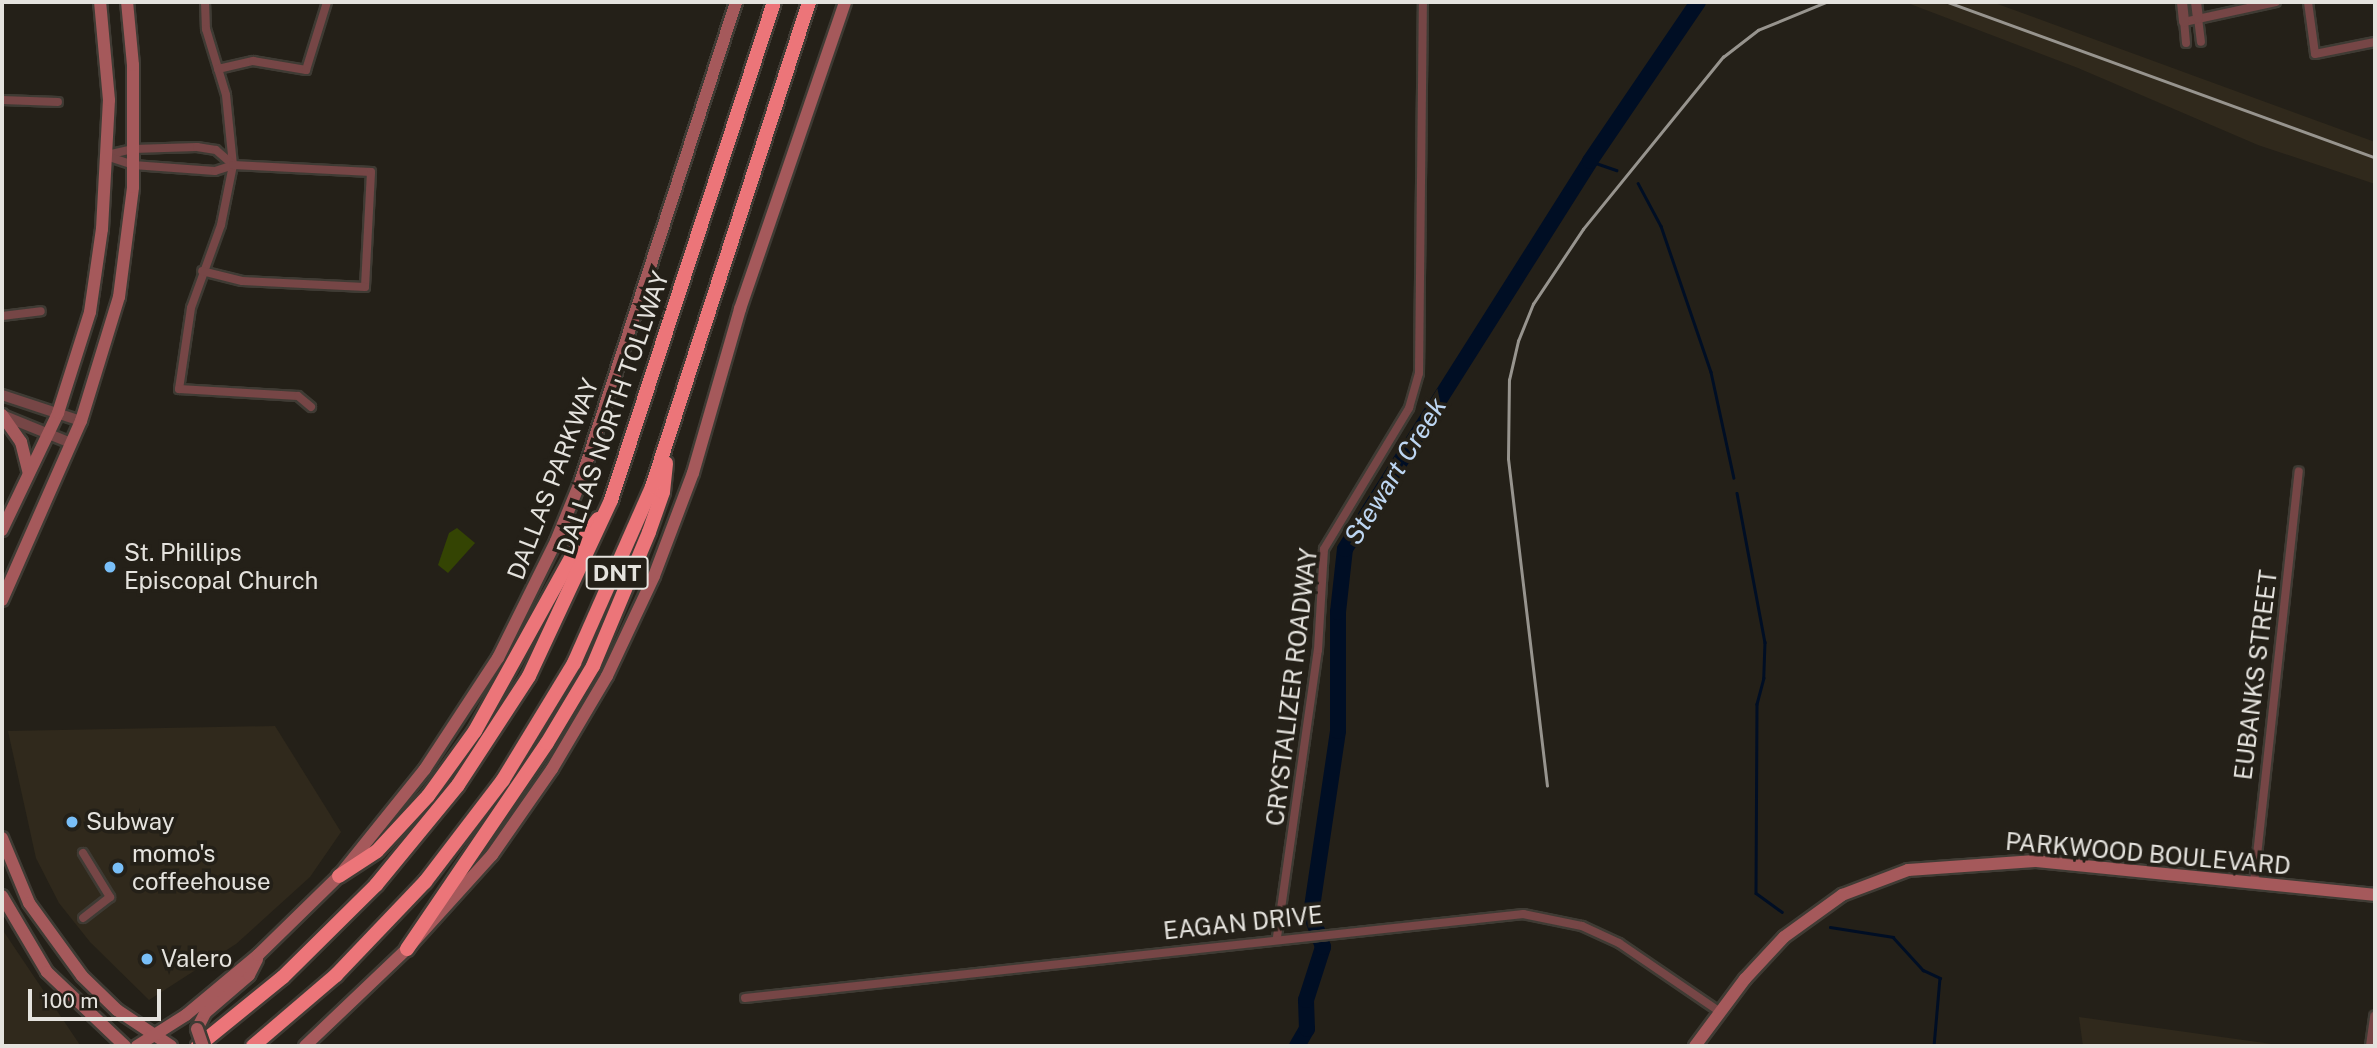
<!DOCTYPE html>
<style>
body{margin:0}
#map{position:relative;width:2377px;height:1048px;overflow:hidden;background:#242018;font-family:"Public Sans",sans-serif}
div>[style]{position:absolute}
.built>*{inset:0;background:#30291c}
.green>*{inset:0;background:#344403}
.stream>*{height:2.5px;margin:-1.25px;padding:0 1.25px;transform-origin:1.25px;border-radius:1.25px;background:#000e24}
.river>*{height:16px;margin:-8px;padding:0 8px;transform-origin:8px;border-radius:8px;background:#000e24}
.roads{filter:drop-shadow(2px 0 #3f3b34) drop-shadow(-2px 0 #3f3b34) drop-shadow(0 2px #3f3b34) drop-shadow(0 -2px #3f3b34)}
.minor>*{height:8px;margin:-4px;padding:0 4px;transform-origin:4px;border-radius:4px;background:#764646}
.tertiary>*{height:10px;margin:-5px;padding:0 5px;transform-origin:5px;border-radius:5px;background:#764646}
.secondary>*{height:12px;margin:-6px;padding:0 6px;transform-origin:6px;border-radius:6px;background:#a5595b}
.motorway>*{height:14px;margin:-7px;padding:0 7px;transform-origin:7px;border-radius:7px;background:#ec7579}
.rail>*{height:2.5px;margin:-1.25px;padding:0 1.25px;transform-origin:1.25px;border-radius:1.25px;background:#97948e}
.bridges{filter:drop-shadow(2px 0 #3f3b34) drop-shadow(-2px 0 #3f3b34) drop-shadow(0 2px #3f3b34) drop-shadow(0 -2px #3f3b34)}
.secondary-bridge>*{height:12px;margin:-6px;padding:0 6px;transform-origin:6px;border-radius:6px;background:#a5595b}
.dots>*{width:19px;height:19px;translate:-50% -50%;box-sizing:border-box;border:4px solid #242018;border-radius:50%}
span{translate:-50% -50%;white-space:nowrap;text-align:center;line-height:1.15;-webkit-text-stroke:7px #242018;paint-order:stroke}
.shield-label span{padding:2px 5px;background:#242018;border:2px solid;border-radius:5px;-webkit-text-stroke-width:0}
.shield-label{font-size:23px;color:#e5e3de;font-weight:700}
.street-label{font-size:24px;color:#e5e3de}
.poi-label{font-size:24px;color:#e5e3de}
.left{translate:0 -50%;text-align:left}
.water-label{font-size:26px;color:#bdd6f2;font-style:italic}
.frame{position:absolute;inset:0;border:4px solid #e5e3de;pointer-events:none}
.scale{position:absolute;left:28px;top:989px;width:133px;height:32px;box-sizing:border-box;border:4px solid #e5e3de;border-top:0;padding-left:9px;font-size:21px;line-height:24px;white-space:nowrap;color:#e5e3de;-webkit-text-stroke:5px #242018;paint-order:stroke}
</style>
<div id="map">
<div class="built">
<i style="clip-path:polygon(1905px 2px,1992px 2px,2375px 142px,2375px 184px,2258px 145px,2078px 68px)"></i>
<i style="clip-path:polygon(275px 726px,341px 832px,310px 877px,236px 944px,149px 1000px,90px 942px,59px 903px,36px 858px,8px 731px)"></i>
<i style="clip-path:polygon(2px 929px,80px 1045px,80px 1046px,2px 1046px)"></i>
<i style="clip-path:polygon(2079px 1017px,2286px 1046px,2083px 1046px)"></i>
</div>
<div class="green">
<i style="clip-path:polygon(457px 528px,475px 543px,448px 573px,438px 565px,449px 533px)"></i>
</div>
<div class="stream">
<i style="left:1590px;top:161px;width:28px;rotate:19deg"></i>
<i style="left:1638px;top:183px;width:49px;rotate:61.9deg"></i>
<i style="left:1661px;top:226px;width:154px;rotate:71.1deg"></i>
<i style="left:1711px;top:372px;width:108px;rotate:77.8deg"></i>
<i style="left:1737px;top:493px;width:152px;rotate:79.4deg"></i>
<i style="left:1765px;top:642px;width:36px;rotate:92deg"></i>
<i style="left:1764px;top:678px;width:27px;rotate:105deg"></i>
<i style="left:1757px;top:704px;width:189px;rotate:90.3deg"></i>
<i style="left:1756px;top:893px;width:32px;rotate:36deg"></i>
<i style="left:1830px;top:927px;width:64px;rotate:9deg"></i>
<i style="left:1893px;top:937px;width:45px;rotate:47.7deg"></i>
<i style="left:1923px;top:970px;width:19px;rotate:25deg"></i>
<i style="left:1940px;top:978px;width:68px;rotate:95deg"></i>
</div>
<div class="river">
<i style="left:1297px;top:1046px;width:20px;rotate:-60deg"></i>
<i style="left:1307px;top:1029px;width:29px;rotate:-92deg"></i>
<i style="left:1306px;top:1000px;width:56px;rotate:-72.2deg"></i>
<i style="left:1323px;top:947px;width:35px;rotate:-110deg"></i>
<i style="left:1311px;top:914px;width:185px;rotate:-81.6deg"></i>
<i style="left:1338px;top:731px;width:119px;rotate:-90deg"></i>
<i style="left:1338px;top:612px;width:63px;rotate:-83.7deg"></i>
<i style="left:1345px;top:549px;width:459px;rotate:-57.7deg"></i>
<i style="left:1590px;top:161px;width:192px;rotate:-55.8deg"></i>
</div>
<div class="roads">
<div class="minor">
<i style="left:205px;top:2px;width:27px;rotate:88deg"></i>
<i style="left:206px;top:29px;width:69px;rotate:73.1deg"></i>
<i style="left:226px;top:95px;width:70px;rotate:84.3deg"></i>
<i style="left:233px;top:165px;width:61px;rotate:101.3deg"></i>
<i style="left:221px;top:225px;width:88px;rotate:109.9deg"></i>
<i style="left:191px;top:308px;width:82px;rotate:98.4deg"></i>
<i style="left:179px;top:389px;width:119px;rotate:3.4deg"></i>
<i style="left:298px;top:396px;width:17px;rotate:40deg"></i>
<i style="left:2308px;top:2px;width:52px;rotate:82.3deg"></i>
<i style="left:2315px;top:54px;width:61px;rotate:-11.3deg"></i>
<i style="left:2198px;top:18px;width:24px;rotate:83deg"></i>
<i style="left:2186px;top:43px;width:21px;rotate:-95deg"></i>
<i style="left:2184px;top:22px;width:94px;rotate:-12.3deg"></i>
<i style="left:218px;top:69px;width:36px;rotate:-13deg"></i>
<i style="left:253px;top:61px;width:54px;rotate:9.6deg"></i>
<i style="left:306px;top:70px;width:71px;rotate:-72.8deg"></i>
<i style="left:2px;top:100px;width:56px;rotate:2deg"></i>
<i style="left:107px;top:155px;width:27px;rotate:-13deg"></i>
<i style="left:133px;top:149px;width:64px;rotate:-1.8deg"></i>
<i style="left:197px;top:147px;width:19px;rotate:9deg"></i>
<i style="left:216px;top:150px;width:23px;rotate:41deg"></i>
<i style="left:106px;top:156px;width:28px;rotate:18deg"></i>
<i style="left:133px;top:165px;width:82px;rotate:4.2deg"></i>
<i style="left:215px;top:171px;width:19px;rotate:-18deg"></i>
<i style="left:233px;top:165px;width:138px;rotate:2.9deg"></i>
<i style="left:371px;top:172px;width:115px;rotate:93deg"></i>
<i style="left:365px;top:287px;width:123px;rotate:-177.2deg"></i>
<i style="left:242px;top:281px;width:41px;rotate:-166deg"></i>
<i style="left:2px;top:316px;width:39px;rotate:-7deg"></i>
<i style="left:83px;top:853px;width:52px;rotate:58.5deg"></i>
<i style="left:110px;top:897px;width:34px;rotate:142deg"></i>
<i style="left:2254px;top:883px;width:414px;rotate:-83.8deg"></i>
<i style="left:1277px;top:937px;width:290px;rotate:-81.9deg"></i>
<i style="left:1318px;top:650px;width:101px;rotate:-86.6deg"></i>
<i style="left:1324px;top:549px;width:165px;rotate:-58.9deg"></i>
<i style="left:1409px;top:408px;width:36px;rotate:-74deg"></i>
<i style="left:1419px;top:373px;width:371px;rotate:-89.4deg"></i>
<i style="left:745px;top:998px;width:783px;rotate:-6.16deg"></i>
<i style="left:1523px;top:914px;width:60px;rotate:11.5deg"></i>
<i style="left:1582px;top:926px;width:41px;rotate:24.7deg"></i>
<i style="left:1619px;top:943px;width:122px;rotate:34.3deg"></i>
</div>
<div class="tertiary">
<i style="left:2182px;top:2px;width:20px;rotate:84deg"></i>
<i style="left:2196px;top:2px;width:16px;rotate:83deg"></i>
<i style="left:2px;top:395px;width:83px;rotate:18.2deg"></i>
<i style="left:2px;top:415px;width:74px;rotate:22.1deg"></i>
<i style="left:2371px;top:1046px;width:30px;rotate:-82deg"></i>
</div>
<div class="secondary">
<i style="left:2px;top:415px;width:33px;rotate:55deg"></i>
<i style="left:21px;top:442px;width:32px;rotate:76deg"></i>
<i style="left:2px;top:530px;width:130px;rotate:-64.4deg"></i>
<i style="left:58px;top:413px;width:106px;rotate:-72.4deg"></i>
<i style="left:90px;top:312px;width:84px;rotate:-81.8deg"></i>
<i style="left:102px;top:229px;width:129px;rotate:-86.9deg"></i>
<i style="left:109px;top:100px;width:98px;rotate:-95.2deg"></i>
<i style="left:2px;top:600px;width:196px;rotate:-66.2deg"></i>
<i style="left:81px;top:421px;width:130px;rotate:-73deg"></i>
<i style="left:119px;top:297px;width:111px;rotate:-82.7deg"></i>
<i style="left:133px;top:187px;width:122px;rotate:-90deg"></i>
<i style="left:133px;top:65px;width:63px;rotate:-95.4deg"></i>
<i style="left:2px;top:838px;width:70px;rotate:67.4deg"></i>
<i style="left:29px;top:903px;width:90px;rotate:54deg"></i>
<i style="left:82px;top:976px;width:49px;rotate:44.2deg"></i>
<i style="left:117px;top:1010px;width:65px;rotate:33.7deg"></i>
<i style="left:2px;top:896px;width:88px;rotate:59.4deg"></i>
<i style="left:47px;top:972px;width:108px;rotate:43.5deg"></i>
<i style="left:197px;top:1029px;width:18px;rotate:-63deg"></i>
<i style="left:205px;top:1013px;width:58px;rotate:-40.8deg"></i>
<i style="left:249px;top:975px;width:18px;rotate:-63deg"></i>
<i style="left:137px;top:1046px;width:58px;rotate:-32.3deg"></i>
<i style="left:186px;top:1015px;width:94px;rotate:-39.8deg"></i>
<i style="left:258px;top:955px;width:113px;rotate:-44.3deg"></i>
<i style="left:339px;top:876px;width:137px;rotate:-51.2deg"></i>
<i style="left:425px;top:769px;width:133px;rotate:-56.7deg"></i>
<i style="left:498px;top:658px;width:131px;rotate:-63.6deg"></i>
<i style="left:556px;top:541px;width:66px;rotate:-67.7deg"></i>
<i style="left:581px;top:480px;width:503px;rotate:-72.03deg"></i>
<i style="left:305px;top:1046px;width:141px;rotate:-43.6deg"></i>
<i style="left:407px;top:949px;width:127px;rotate:-47.9deg"></i>
<i style="left:492px;top:855px;width:105px;rotate:-55.1deg"></i>
<i style="left:552px;top:769px;width:108px;rotate:-59.4deg"></i>
<i style="left:607px;top:676px;width:110px;rotate:-64.8deg"></i>
<i style="left:654px;top:576px;width:110px;rotate:-69.3deg"></i>
<i style="left:693px;top:473px;width:171px;rotate:-74deg"></i>
<i style="left:740px;top:309px;width:324px;rotate:-71.1deg"></i>
<i style="left:1695px;top:1046px;width:84px;rotate:-53.3deg"></i>
<i style="left:1745px;top:979px;width:57px;rotate:-47.1deg"></i>
<i style="left:1784px;top:937px;width:72px;rotate:-35.9deg"></i>
<i style="left:1842px;top:895px;width:71px;rotate:-20.7deg"></i>
<i style="left:1908px;top:870px;width:127px;rotate:-4.1deg"></i>
<i style="left:2035px;top:861px;width:342px;rotate:5.7deg"></i>
</div>
<div class="motorway">
<i style="left:339px;top:876px;width:45px;rotate:-33.3deg"></i>
<i style="left:377px;top:851px;width:75px;rotate:-47.2deg"></i>
<i style="left:428px;top:796px;width:80px;rotate:-54.1deg"></i>
<i style="left:475px;top:731px;width:210px;rotate:-61deg"></i>
<i style="left:577px;top:547px;width:35px;rotate:-53deg"></i>
<i style="left:407px;top:949px;width:249px;rotate:-55.8deg"></i>
<i style="left:547px;top:743px;width:90px;rotate:-59.1deg"></i>
<i style="left:593px;top:666px;width:145px;rotate:-67.3deg"></i>
<i style="left:649px;top:532px;width:42px;rotate:-70.7deg"></i>
<i style="left:663px;top:492px;width:29px;rotate:-84deg"></i>
<i style="left:198px;top:1046px;width:109px;rotate:-39.1deg"></i>
<i style="left:283px;top:977px;width:131px;rotate:-44.7deg"></i>
<i style="left:376px;top:885px;width:129px;rotate:-50.6deg"></i>
<i style="left:458px;top:785px;width:130px;rotate:-56.9deg"></i>
<i style="left:529px;top:676px;width:194px;rotate:-65deg"></i>
<i style="left:611px;top:500px;width:524px;rotate:-71.88deg"></i>
<i style="left:253px;top:1046px;width:109px;rotate:-40.5deg"></i>
<i style="left:336px;top:975px;width:129px;rotate:-46.3deg"></i>
<i style="left:425px;top:882px;width:128px;rotate:-52.6deg"></i>
<i style="left:503px;top:780px;width:137px;rotate:-58.7deg"></i>
<i style="left:574px;top:663px;width:193px;rotate:-66.1deg"></i>
<i style="left:652px;top:487px;width:510px;rotate:-72.06deg"></i>
</div>
</div>
<div class="rail">
<i style="left:1948px;top:2px;width:454px;rotate:20deg"></i>
<i style="left:1547px;top:786px;width:329px;rotate:-96.8deg"></i>
<i style="left:1508px;top:459px;width:79px;rotate:-89.3deg"></i>
<i style="left:1509px;top:380px;width:40px;rotate:-77deg"></i>
<i style="left:1518px;top:341px;width:40px;rotate:-68deg"></i>
<i style="left:1533px;top:304px;width:90px;rotate:-56.3deg"></i>
<i style="left:1583px;top:229px;width:222px;rotate:-50.9deg"></i>
<i style="left:1723px;top:57px;width:44px;rotate:-37.6deg"></i>
<i style="left:1758px;top:30px;width:74px;rotate:-22.4deg"></i>
</div>
<div class="bridges">
<div class="secondary-bridge">
<i style="left:197px;top:1029px;width:18px;rotate:71deg"></i>
</div>
</div>
<div class="dots">
<i style="left:110px;top:567px;background:#79bff8"></i>
<i style="left:72px;top:822px;background:#79bff8"></i>
<i style="left:118px;top:868px;background:#79bff8"></i>
<i style="left:147px;top:959px;background:#79bff8"></i>
</div>
<div class="shield-label">
<span style="left:617px;top:573px">DNT</span>
</div>
<div class="street-label">
<span style="left:613px;top:413px;rotate:-71deg">DALLAS NORTH TOLLWAY</span>
<span style="left:553px;top:479px;rotate:-69deg">DALLAS PARKWAY</span>
<span style="left:2256px;top:675px;rotate:-83deg">EUBANKS STREET</span>
<span style="left:1292px;top:687px;rotate:-83deg">CRYSTALIZER ROADWAY</span>
<span style="left:2148px;top:854px;rotate:5deg">PARKWOOD BOULEVARD</span>
<span style="left:1243px;top:923px;rotate:-6deg">EAGAN DRIVE</span>
</div>
<div class="poi-label">
<span class="left" style="left:124px;top:567px">St. Phillips<br>Episcopal Church</span>
<span class="left" style="left:86px;top:822px">Subway</span>
<span class="left" style="left:132px;top:868px">momo's<br>coffeehouse</span>
<span class="left" style="left:161px;top:959px">Valero</span>
</div>
<div class="water-label">
<span style="left:1395px;top:471px;rotate:-58deg">Stewart Creek</span>
</div>
<div class="frame"></div>
<div class="scale">100 m</div>
</div>
